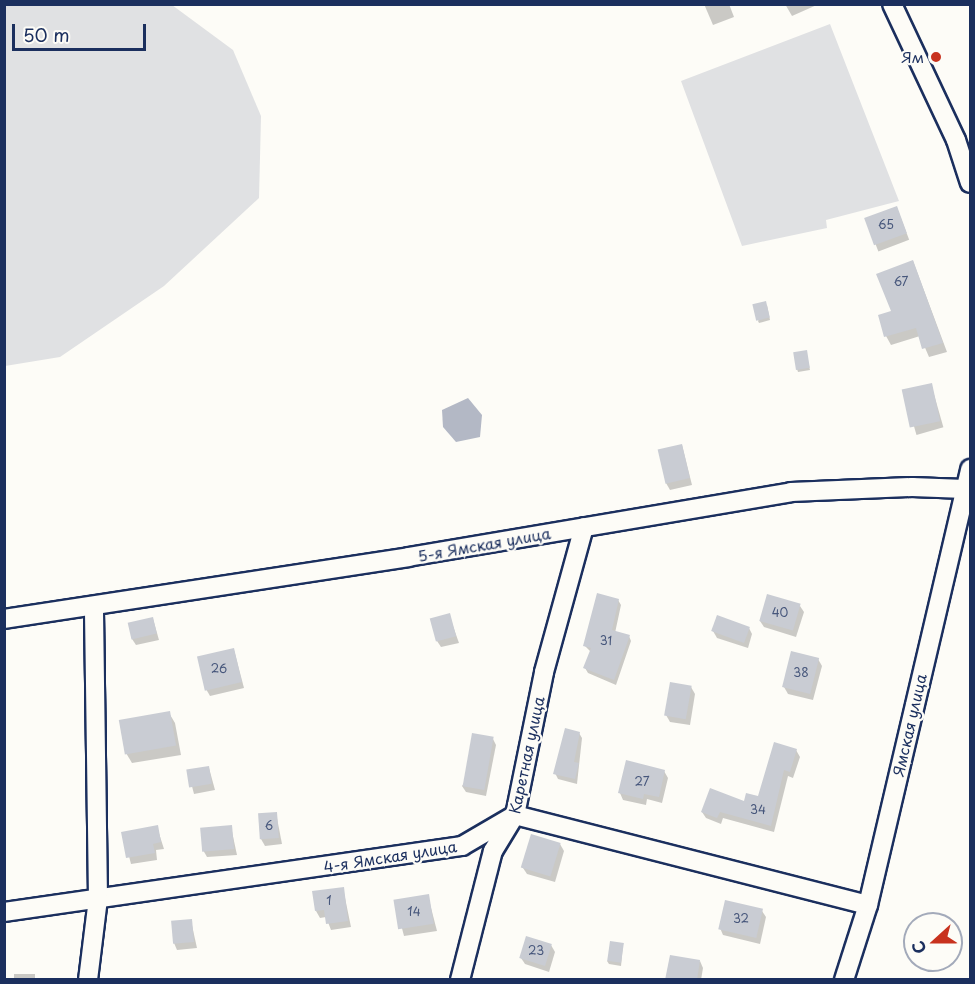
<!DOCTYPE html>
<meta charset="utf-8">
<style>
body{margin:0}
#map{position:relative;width:975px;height:984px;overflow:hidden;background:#fdfcf7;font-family:"Playpen Sans",sans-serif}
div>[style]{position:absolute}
.green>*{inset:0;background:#e0e1e3}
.water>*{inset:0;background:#b3b8c5}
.shadow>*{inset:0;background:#0003;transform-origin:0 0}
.building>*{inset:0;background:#c9ccd3;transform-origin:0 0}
.roads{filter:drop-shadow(2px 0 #1b2f5e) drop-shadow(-2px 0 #1b2f5e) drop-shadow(0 2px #1b2f5e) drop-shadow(0 -2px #1b2f5e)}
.minor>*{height:18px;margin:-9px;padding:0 9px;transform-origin:9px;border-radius:9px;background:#fdfcf7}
.dots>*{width:16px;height:16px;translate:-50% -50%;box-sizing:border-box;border:3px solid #fdfcf7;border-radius:50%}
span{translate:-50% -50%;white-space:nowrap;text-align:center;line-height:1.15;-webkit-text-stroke:4.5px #fdfcf7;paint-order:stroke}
.number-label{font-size:12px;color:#46567b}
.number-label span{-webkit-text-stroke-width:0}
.poi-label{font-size:15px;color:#1b2f5e}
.right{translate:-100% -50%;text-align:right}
.street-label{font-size:15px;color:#1b2f5e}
.frame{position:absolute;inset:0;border:6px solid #1b2f5e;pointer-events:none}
.north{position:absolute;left:903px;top:912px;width:60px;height:60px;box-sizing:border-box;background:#fdfcf7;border:2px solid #a3aaba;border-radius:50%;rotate:249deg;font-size:16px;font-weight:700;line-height:24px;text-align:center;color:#1b2f5e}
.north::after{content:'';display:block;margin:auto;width:21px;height:27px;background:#c8321e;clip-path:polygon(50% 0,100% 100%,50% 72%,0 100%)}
.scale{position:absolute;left:12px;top:24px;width:134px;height:27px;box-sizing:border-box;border:3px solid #1b2f5e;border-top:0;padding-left:8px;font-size:18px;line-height:21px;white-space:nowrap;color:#1b2f5e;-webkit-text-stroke:4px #fdfcf7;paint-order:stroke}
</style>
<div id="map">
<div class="green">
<i style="clip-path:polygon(5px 4px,172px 5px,233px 50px,261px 116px,259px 198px,164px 286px,60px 357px,5px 366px)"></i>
<i style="clip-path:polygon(830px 24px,899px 201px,826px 220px,827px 228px,742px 246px,681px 81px)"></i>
</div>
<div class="water">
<i style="clip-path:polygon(468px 398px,482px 415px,480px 437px,456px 442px,443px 427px,442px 410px)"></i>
</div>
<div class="shadow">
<i style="clip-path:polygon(704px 4px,729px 4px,734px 17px,713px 25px)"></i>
<i style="clip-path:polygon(785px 4px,819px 4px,792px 16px)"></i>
<i style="left:897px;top:208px;width:34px;height:33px;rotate:69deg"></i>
<i style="clip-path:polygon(913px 261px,947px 352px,929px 357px,920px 336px,891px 345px,886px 336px)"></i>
<i style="clip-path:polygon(767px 305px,770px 320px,759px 323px,758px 321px)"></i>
<i style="clip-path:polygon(806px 352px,810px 370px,798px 372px,797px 369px)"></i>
<i style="left:931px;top:384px;width:45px;height:28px;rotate:74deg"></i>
<i style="clip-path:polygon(682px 445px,692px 485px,670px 490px,666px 483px)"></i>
<i style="clip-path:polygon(618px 600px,621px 605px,615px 633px,629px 636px,631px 641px,616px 685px,588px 673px,585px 668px,591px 652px,585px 646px)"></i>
<i style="clip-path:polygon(800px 606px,804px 612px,796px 637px,764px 627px,760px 621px)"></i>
<i style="clip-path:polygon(449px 615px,459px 643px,441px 647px,437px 641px)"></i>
<i style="clip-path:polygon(153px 619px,159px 640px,136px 645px,132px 639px)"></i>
<i style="clip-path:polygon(749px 628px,752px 634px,748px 648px,717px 638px,713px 631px)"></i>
<i style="clip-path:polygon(234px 650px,244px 688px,210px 696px,206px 689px)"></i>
<i style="clip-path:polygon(818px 659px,822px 666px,813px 700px,788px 694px,784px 687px)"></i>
<i style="clip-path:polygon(691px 687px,695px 694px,690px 725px,670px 722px,666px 715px)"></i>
<i style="clip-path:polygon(169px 713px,175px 723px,181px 755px,132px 763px,126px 753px)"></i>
<i style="clip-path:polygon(579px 733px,582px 738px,577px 784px,558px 779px,555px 773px)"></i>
<i style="clip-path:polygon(493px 739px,496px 745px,486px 796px,466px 792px,462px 786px)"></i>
<i style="clip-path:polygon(796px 750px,800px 757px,793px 778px,788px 776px,774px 832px,723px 818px,721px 824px,706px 818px,702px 812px,759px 798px)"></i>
<i style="clip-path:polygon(209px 768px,215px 790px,194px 794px,188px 771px)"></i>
<i style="clip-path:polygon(664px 771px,668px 778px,662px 803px,647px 799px,646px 805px,623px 800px,620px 793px)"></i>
<i style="clip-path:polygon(276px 813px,282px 844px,265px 846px,261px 839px)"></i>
<i style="clip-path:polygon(157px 827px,164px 849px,156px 850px,157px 860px,131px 864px,123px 833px)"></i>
<i style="clip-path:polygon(231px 827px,237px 855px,207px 857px,203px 850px)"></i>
<i style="clip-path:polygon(560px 844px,564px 851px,555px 882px,527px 874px,523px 868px)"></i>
<i style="clip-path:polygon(343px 888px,351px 927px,331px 930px,326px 917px,320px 918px,316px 911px,314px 892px)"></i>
<i style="clip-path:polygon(428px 896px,437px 931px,404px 936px,395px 902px)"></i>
<i style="clip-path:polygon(762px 911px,766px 917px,760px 944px,723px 935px,720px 928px)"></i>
<i style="clip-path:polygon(191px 921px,197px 948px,177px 950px,174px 943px)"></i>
<i style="clip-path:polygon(551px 945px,555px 952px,549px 972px,525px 964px,521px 958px)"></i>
<i style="clip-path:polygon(623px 945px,621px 966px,609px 964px,607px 961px)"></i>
<i style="clip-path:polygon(700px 961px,703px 968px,701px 980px,667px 980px)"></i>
<i style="left:14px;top:974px;width:21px;height:6px"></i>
</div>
<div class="building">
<i style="left:897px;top:206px;width:29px;height:35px;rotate:70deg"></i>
<i style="clip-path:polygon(913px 260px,943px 343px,922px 349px,916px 328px,884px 337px,878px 315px,891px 311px,876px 274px)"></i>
<i style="left:766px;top:301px;width:17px;height:14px;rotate:77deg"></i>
<i style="left:807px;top:350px;width:18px;height:14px;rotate:81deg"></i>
<i style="left:932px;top:383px;width:39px;height:31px;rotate:78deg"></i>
<i style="left:682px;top:444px;width:35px;height:25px;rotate:77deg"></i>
<i style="clip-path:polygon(597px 593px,619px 599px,612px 630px,630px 635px,614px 680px,583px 668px,591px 648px,583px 646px)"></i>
<i style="left:767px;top:594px;width:35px;height:28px;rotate:16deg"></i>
<i style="left:450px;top:613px;width:24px;height:21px;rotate:75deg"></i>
<i style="left:717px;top:615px;width:35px;height:17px;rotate:20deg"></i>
<i style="left:153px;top:617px;width:17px;height:26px;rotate:77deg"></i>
<i style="left:234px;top:648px;width:35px;height:38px;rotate:77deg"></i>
<i style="left:791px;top:651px;width:29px;height:37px;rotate:14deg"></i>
<i style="left:670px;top:682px;width:22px;height:34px;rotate:10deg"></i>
<i style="left:170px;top:711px;width:35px;height:52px;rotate:80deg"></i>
<i style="clip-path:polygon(565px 728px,580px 732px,574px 762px,579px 763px,575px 779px,553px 774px)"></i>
<i style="left:472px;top:733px;width:22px;height:54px;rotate:10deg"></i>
<i style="clip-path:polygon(774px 742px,797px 749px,790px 772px,784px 770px,771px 826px,720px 812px,717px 818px,701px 812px,710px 788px,744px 801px,746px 793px,758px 796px)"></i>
<i style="clip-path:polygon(626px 760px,665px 770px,659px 797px,644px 794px,643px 799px,618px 793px)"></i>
<i style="left:209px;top:766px;width:18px;height:23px;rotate:81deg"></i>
<i style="left:277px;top:812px;width:26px;height:19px;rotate:86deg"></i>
<i style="clip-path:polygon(158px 825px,161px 842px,153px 844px,155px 853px,126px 858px,121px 832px)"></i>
<i style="left:232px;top:825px;width:24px;height:32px;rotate:85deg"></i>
<i style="left:531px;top:834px;width:31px;height:35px;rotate:17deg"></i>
<i style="clip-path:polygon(344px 887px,348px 921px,326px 924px,324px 910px,315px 911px,312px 891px)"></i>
<i style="left:429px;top:894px;width:30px;height:36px;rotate:81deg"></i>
<i style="left:725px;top:900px;width:39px;height:30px;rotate:13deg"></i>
<i style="left:192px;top:919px;width:23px;height:21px;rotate:85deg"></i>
<i style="left:526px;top:936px;width:27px;height:23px;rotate:17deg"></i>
<i style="left:610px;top:941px;width:14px;height:20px;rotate:8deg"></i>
<i style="clip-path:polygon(670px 955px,700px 960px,697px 980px,665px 980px)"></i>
</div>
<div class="roads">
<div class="minor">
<i style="left:892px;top:4px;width:150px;rotate:64.8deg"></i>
<i style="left:956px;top:140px;width:45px;rotate:72deg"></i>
<i style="left:4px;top:619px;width:409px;rotate:-8.7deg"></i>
<i style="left:408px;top:557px;width:388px;rotate:-9.6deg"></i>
<i style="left:791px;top:492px;width:121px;rotate:-2.4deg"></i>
<i style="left:912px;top:487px;width:53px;rotate:2.2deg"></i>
<i style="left:4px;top:912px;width:463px;rotate:-8.2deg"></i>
<i style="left:462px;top:846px;width:61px;rotate:-30.3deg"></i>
<i style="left:515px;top:815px;width:364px;rotate:14.3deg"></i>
<i style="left:88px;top:980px;width:83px;rotate:-83deg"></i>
<i style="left:98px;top:898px;width:292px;rotate:-90.8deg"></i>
<i style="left:460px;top:980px;width:133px;rotate:-75.7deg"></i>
<i style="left:493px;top:851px;width:42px;rotate:-58.6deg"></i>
<i style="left:515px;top:815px;width:146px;rotate:-78.5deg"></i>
<i style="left:544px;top:672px;width:150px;rotate:-74.6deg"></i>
<i style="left:844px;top:980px;width:79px;rotate:-72.3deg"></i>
<i style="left:868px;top:905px;width:448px;rotate:-76.8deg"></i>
</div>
</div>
<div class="dots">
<i style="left:936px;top:57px;background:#c8321e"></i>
</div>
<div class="number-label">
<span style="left:886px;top:225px">65</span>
<span style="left:901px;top:282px">67</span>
<span style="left:780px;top:613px">40</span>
<span style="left:606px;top:641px">31</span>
<span style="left:219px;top:669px">26</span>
<span style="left:801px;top:673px">38</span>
<span style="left:642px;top:782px">27</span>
<span style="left:758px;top:810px">34</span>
<span style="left:269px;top:826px">6</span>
<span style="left:329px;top:901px">1</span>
<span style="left:414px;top:912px">14</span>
<span style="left:741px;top:919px">32</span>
<span style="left:536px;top:951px">23</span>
</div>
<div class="poi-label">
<span class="right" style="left:924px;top:57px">Ям</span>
</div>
<div class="street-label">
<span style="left:484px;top:544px;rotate:-10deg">5-я Ямская улица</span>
<span style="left:909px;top:725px;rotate:-77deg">Ямская улица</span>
<span style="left:526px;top:755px;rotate:-78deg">Каретная улица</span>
<span style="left:390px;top:856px;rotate:-9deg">4-я Ямская улица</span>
</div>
<div class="frame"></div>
<div class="north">С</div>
<div class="scale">50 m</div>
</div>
